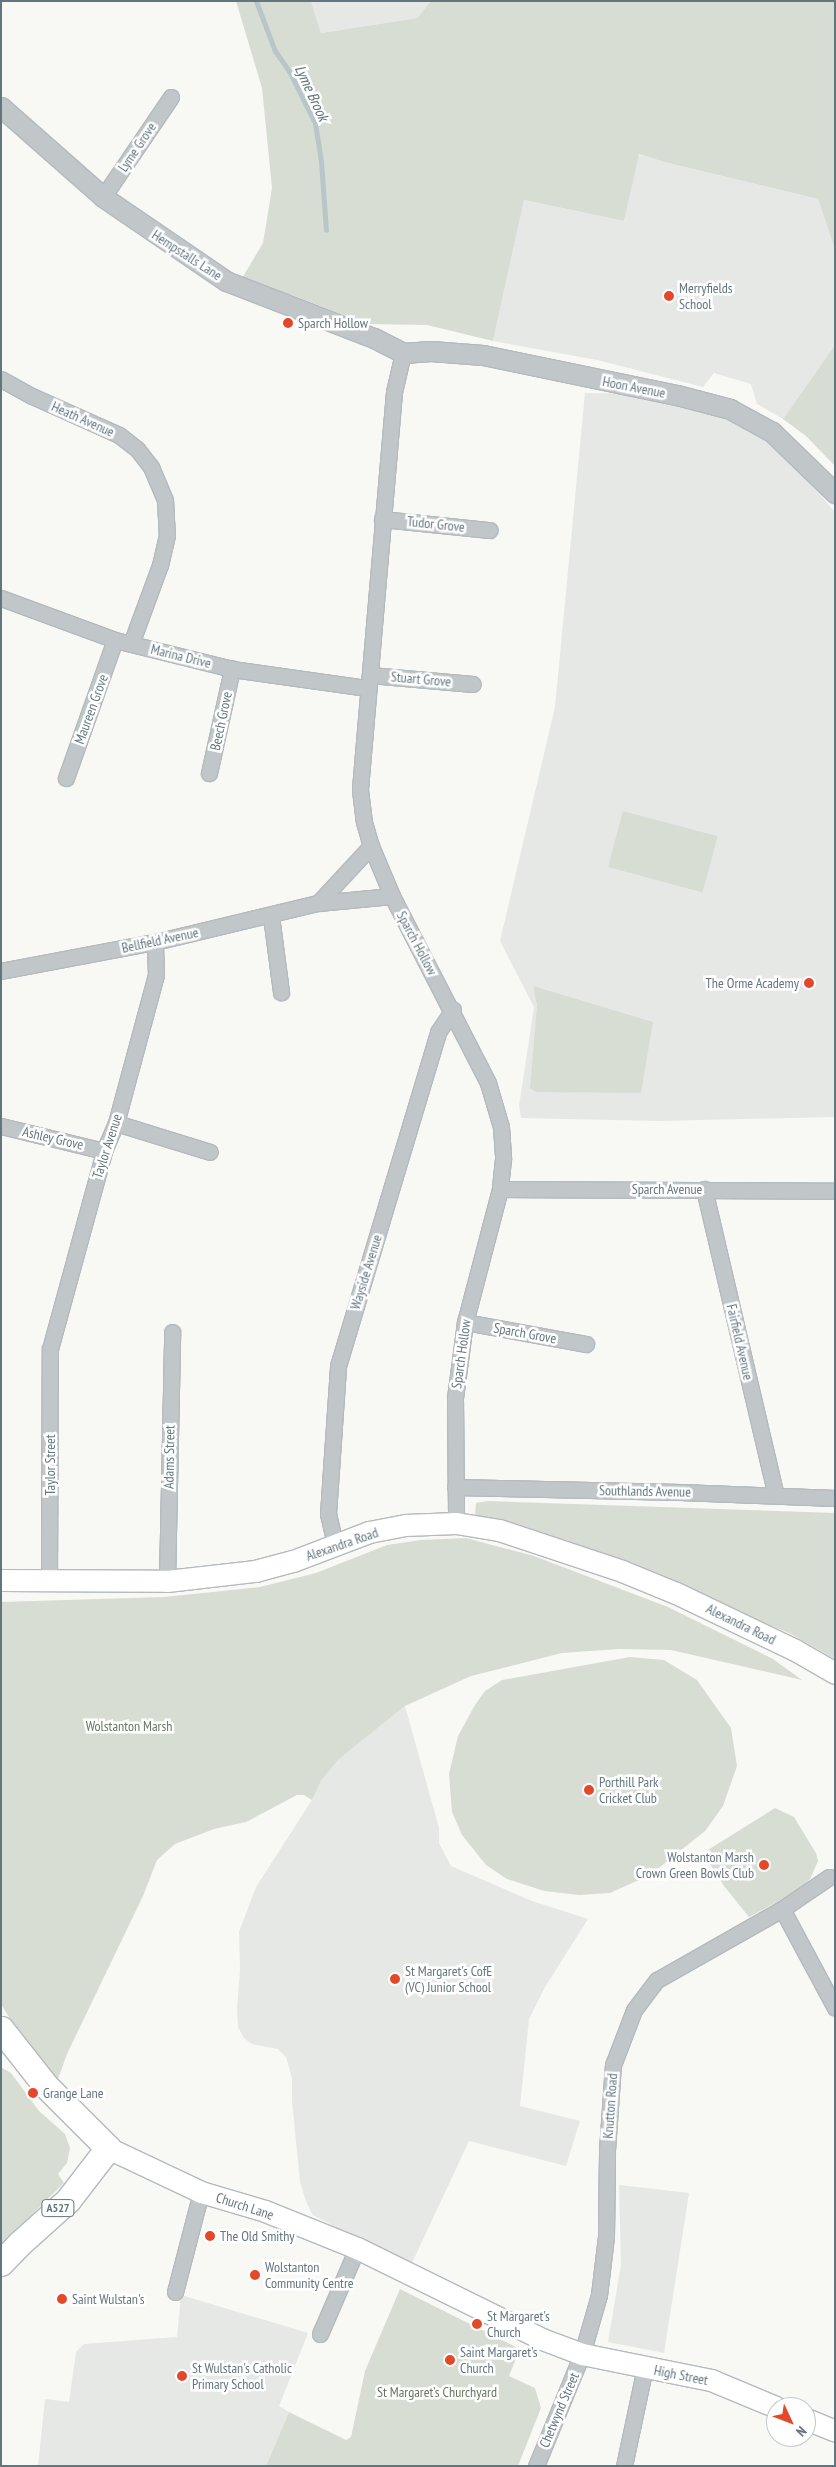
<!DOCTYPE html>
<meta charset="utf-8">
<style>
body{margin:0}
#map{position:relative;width:836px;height:2467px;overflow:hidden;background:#f8f8f5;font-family:"PT Sans Narrow",sans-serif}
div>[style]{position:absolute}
.built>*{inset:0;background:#e6e8e6}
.green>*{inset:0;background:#d8ddd4;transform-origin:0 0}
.stream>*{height:5px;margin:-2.5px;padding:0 2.5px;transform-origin:2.5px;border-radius:2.5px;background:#b8c6c9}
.roads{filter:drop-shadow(1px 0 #b4babe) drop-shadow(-1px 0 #b4babe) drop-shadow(0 1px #b4babe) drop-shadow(0 -1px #b4babe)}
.minor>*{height:15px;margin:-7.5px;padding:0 7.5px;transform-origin:7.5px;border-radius:7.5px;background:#c1c6c9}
.tertiary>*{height:19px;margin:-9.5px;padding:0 9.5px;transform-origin:9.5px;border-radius:9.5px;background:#c1c6c9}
.secondary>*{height:21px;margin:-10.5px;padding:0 10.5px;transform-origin:10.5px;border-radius:10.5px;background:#fff}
.trunk>*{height:25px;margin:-12.5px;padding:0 12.5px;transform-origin:12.5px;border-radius:12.5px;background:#fff}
.dots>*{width:14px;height:14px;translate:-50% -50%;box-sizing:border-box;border:2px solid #fff;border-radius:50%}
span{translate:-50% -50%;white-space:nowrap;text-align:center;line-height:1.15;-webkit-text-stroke:5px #fff;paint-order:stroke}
.shield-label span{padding:1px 4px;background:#fff;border:1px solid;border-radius:4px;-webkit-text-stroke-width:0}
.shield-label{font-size:12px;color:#637680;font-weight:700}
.street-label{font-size:14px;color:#637680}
.poi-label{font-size:14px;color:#637680}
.left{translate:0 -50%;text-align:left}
.right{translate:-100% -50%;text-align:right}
.park-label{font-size:14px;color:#677862}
.water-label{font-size:15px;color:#5e757b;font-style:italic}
.frame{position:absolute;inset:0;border:2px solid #637680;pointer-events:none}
.north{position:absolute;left:766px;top:2397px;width:50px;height:50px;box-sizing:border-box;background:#fff;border:1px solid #c1c8cc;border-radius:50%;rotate:133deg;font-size:14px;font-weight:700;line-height:20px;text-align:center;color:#637680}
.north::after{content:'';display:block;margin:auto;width:18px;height:22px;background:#e3482a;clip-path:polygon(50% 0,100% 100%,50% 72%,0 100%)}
</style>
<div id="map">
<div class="built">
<i style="clip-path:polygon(311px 1px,431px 1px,417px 18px,321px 33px)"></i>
<i style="clip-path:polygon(638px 154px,664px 162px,818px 199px,835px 250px,835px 345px,783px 419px,757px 404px,751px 384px,714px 373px,703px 387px,597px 360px,493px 341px,524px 200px,624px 221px)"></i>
<i style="clip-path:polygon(585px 393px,638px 394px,758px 424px,835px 512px,835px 1117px,659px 1121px,521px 1118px,519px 1106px,534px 1007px,500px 941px,555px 707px)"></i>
<i style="clip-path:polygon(405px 1706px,439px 1828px,439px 1843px,451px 1866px,532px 1901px,588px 1919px,545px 1987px,529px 2019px,520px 2106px,580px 2121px,566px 2166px,469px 2141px,412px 2263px,363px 2242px,313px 2215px,307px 2204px,300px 2182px,292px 2101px,292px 2078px,286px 2057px,278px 2049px,252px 2044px,244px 2038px,238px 2027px,237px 2009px,240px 1971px,239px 1932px,256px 1887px,312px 1800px,321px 1781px,338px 1760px)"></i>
<i style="clip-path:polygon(619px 2185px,689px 2193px,664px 2353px,608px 2342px,621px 2265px)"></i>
<i style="clip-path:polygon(181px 2295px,308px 2333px,279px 2406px,289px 2412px,266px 2466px,38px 2466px,45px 2399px,69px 2402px,76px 2352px,84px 2344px,177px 2337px)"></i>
</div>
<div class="green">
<i style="clip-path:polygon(236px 1px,311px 1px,321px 33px,417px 18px,431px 1px,835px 1px,835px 250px,818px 199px,664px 162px,639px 154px,624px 221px,524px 200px,493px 341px,427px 325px,367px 324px,294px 296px,241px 280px,263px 243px,272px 188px,262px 88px)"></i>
<i style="clip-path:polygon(835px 345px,835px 466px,806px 436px,783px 419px)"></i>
<i style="left:623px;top:811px;width:98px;height:58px;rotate:15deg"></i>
<i style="clip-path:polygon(533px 986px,653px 1022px,641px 1093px,536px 1092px,530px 1088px,537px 1005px)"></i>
<i style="clip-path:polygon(488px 1501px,835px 1513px,835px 1659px,789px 1633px,569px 1541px,475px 1515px,476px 1503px)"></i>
<i style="clip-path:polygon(466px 1538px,534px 1556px,668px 1607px,773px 1659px,802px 1680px,671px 1650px,619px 1649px,562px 1653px,471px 1676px,405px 1706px,338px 1760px,321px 1781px,312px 1800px,304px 1795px,297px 1795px,246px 1822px,214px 1829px,175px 1844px,157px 1860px,143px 1896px,67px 2054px,58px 2079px,25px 2044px,1px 2004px,1px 1602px,164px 1597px,260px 1587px,316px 1573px,387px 1545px,421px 1540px)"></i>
<i style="clip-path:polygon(630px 1657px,664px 1660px,697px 1680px,731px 1728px,737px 1766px,723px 1806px,705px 1831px,650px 1875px,610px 1893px,579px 1895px,544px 1891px,507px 1879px,486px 1865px,462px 1835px,452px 1812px,449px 1774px,458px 1736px,475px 1705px,485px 1691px,502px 1680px)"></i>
<i style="clip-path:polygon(775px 1808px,794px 1817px,816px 1853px,818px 1861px,810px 1879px,799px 1890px,749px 1917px,724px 1886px,703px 1853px)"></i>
<i style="clip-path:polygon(1px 2067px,11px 2073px,39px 2111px,65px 2134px,70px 2148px,67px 2163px,58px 2174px,64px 2183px,1px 2245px)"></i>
<i style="clip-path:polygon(400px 2289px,520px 2349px,509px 2376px,535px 2388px,541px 2408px,518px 2466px,266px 2466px,289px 2412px,346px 2440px,351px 2437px,365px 2371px)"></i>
</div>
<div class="stream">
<i style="left:256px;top:1px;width:53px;rotate:69.2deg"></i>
<i style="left:275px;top:51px;width:24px;rotate:55deg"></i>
<i style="left:289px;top:71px;width:58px;rotate:63.4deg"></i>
<i style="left:315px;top:123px;width:38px;rotate:81deg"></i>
<i style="left:321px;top:161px;width:69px;rotate:85.9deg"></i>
</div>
<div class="roads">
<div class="minor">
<i style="left:103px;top:197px;width:121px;rotate:-55.8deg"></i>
<i style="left:403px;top:353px;width:40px;rotate:103deg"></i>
<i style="left:394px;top:392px;width:399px;rotate:94.9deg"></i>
<i style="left:360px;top:790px;width:32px;rotate:83deg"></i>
<i style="left:364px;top:822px;width:25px;rotate:74deg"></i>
<i style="left:371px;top:846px;width:54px;rotate:67.2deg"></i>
<i style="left:392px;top:896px;width:210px;rotate:62.8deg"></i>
<i style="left:488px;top:1083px;width:46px;rotate:73.5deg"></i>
<i style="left:501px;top:1127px;width:32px;rotate:86deg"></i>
<i style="left:503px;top:1159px;width:30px;rotate:96deg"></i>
<i style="left:500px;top:1189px;width:138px;rotate:104.7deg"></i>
<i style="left:465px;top:1322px;width:77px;rotate:97.5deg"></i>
<i style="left:455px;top:1398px;width:125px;rotate:89.5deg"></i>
<i style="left:1px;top:379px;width:35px;rotate:29deg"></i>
<i style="left:32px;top:396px;width:95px;rotate:24.1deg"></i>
<i style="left:119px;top:435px;width:23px;rotate:38deg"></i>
<i style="left:137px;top:449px;width:23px;rotate:52deg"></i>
<i style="left:151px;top:467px;width:36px;rotate:67deg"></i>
<i style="left:165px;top:500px;width:35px;rotate:87deg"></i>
<i style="left:167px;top:535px;width:31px;rotate:103deg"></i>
<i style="left:160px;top:565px;width:84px;rotate:110.2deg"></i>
<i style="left:382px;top:519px;width:108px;rotate:5.9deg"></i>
<i style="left:1px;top:598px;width:121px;rotate:20.2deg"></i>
<i style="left:115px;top:640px;width:121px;rotate:13.9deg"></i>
<i style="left:232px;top:669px;width:137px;rotate:8deg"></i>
<i style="left:370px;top:675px;width:103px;rotate:5deg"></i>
<i style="left:209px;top:773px;width:107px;rotate:-77.5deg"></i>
<i style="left:66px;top:778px;width:146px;rotate:-70.5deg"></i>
<i style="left:318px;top:903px;width:78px;rotate:-47.1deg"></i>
<i style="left:271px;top:916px;width:77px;rotate:82.5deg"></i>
<i style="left:1px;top:971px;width:157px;rotate:-10.7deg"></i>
<i style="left:155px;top:942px;width:168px;rotate:-13.5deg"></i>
<i style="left:318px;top:903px;width:74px;rotate:-5.4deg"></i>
<i style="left:116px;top:1123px;width:98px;rotate:17.1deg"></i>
<i style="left:1px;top:1126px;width:106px;rotate:13.6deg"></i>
<i style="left:500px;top:1189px;width:335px;rotate:0.3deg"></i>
<i style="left:704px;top:1189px;width:314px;rotate:76.8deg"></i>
<i style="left:465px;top:1322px;width:123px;rotate:10.3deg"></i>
<i style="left:455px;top:1487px;width:225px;rotate:1.3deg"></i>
<i style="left:680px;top:1492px;width:155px;rotate:2.2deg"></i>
<i style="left:335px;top:1544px;width:31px;rotate:-103deg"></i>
<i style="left:328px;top:1514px;width:148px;rotate:-86.1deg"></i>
<i style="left:338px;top:1366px;width:349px;rotate:-73.3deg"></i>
<i style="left:438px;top:1032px;width:27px;rotate:-56deg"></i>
<i style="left:167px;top:1581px;width:249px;rotate:-88.8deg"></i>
<i style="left:49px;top:1582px;width:233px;rotate:-89.8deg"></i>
<i style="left:50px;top:1349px;width:205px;rotate:-74.7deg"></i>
<i style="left:104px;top:1151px;width:30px;rotate:-67deg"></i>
<i style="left:116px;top:1123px;width:153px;rotate:-74.9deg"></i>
<i style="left:156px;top:975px;width:33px;rotate:-92deg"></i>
<i style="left:782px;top:1909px;width:112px;rotate:61.8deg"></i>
<i style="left:175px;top:2292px;width:103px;rotate:-75.4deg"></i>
<i style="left:320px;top:2334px;width:94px;rotate:-66.7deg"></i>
<i style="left:536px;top:2466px;width:121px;rotate:-67.7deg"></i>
<i style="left:582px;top:2354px;width:61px;rotate:-73.9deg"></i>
<i style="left:599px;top:2295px;width:59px;rotate:-83.2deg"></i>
<i style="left:606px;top:2236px;width:86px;rotate:-89.3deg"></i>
<i style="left:607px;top:2150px;width:85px;rotate:-86deg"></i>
<i style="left:613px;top:2065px;width:59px;rotate:-69.1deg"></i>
<i style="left:634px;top:2010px;width:38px;rotate:-53deg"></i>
<i style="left:657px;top:1980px;width:144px;rotate:-29.6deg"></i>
<i style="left:782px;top:1909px;width:57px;rotate:-34.2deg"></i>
<i style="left:624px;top:2466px;width:101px;rotate:-78deg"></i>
</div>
<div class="tertiary">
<i style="left:1px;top:107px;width:136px;rotate:41.4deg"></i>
<i style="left:103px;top:197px;width:149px;rotate:34.3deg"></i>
<i style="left:226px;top:281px;width:159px;rotate:21.1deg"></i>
<i style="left:374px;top:338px;width:33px;rotate:27deg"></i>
<i style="left:403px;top:353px;width:28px;rotate:-4deg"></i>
<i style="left:431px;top:351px;width:52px;rotate:4.4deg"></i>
<i style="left:483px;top:355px;width:198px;rotate:11.7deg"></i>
<i style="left:677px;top:395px;width:55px;rotate:14.8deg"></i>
<i style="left:730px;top:409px;width:48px;rotate:28.7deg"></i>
<i style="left:772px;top:432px;width:88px;rotate:44.1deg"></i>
</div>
<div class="secondary">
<i style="left:1px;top:1580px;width:166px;rotate:0.3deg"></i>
<i style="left:167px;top:1581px;width:89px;rotate:-6.5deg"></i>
<i style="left:255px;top:1571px;width:39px;rotate:-15deg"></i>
<i style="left:293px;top:1561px;width:81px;rotate:-20.9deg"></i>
<i style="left:369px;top:1532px;width:37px;rotate:-11deg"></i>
<i style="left:405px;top:1525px;width:51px;rotate:-2.2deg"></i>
<i style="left:456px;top:1523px;width:44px;rotate:9.2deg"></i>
<i style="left:499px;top:1530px;width:130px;rotate:18.4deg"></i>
<i style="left:622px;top:1571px;width:58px;rotate:22.2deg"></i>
<i style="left:676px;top:1593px;width:132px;rotate:25.6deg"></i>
<i style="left:795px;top:1650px;width:46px;rotate:29.9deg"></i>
<i style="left:108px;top:2148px;width:103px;rotate:25.3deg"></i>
<i style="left:201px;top:2192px;width:67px;rotate:16.5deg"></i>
<i style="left:265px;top:2211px;width:99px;rotate:21.9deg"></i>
<i style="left:357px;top:2248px;width:206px;rotate:26.2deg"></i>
<i style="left:542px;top:2339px;width:43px;rotate:20.6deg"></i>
<i style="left:582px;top:2354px;width:132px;rotate:11.4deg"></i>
<i style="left:711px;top:2380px;width:70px;rotate:22.6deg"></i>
<i style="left:806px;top:2419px;width:31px;rotate:22deg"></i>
</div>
<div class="trunk">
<i style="left:1px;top:2029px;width:71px;rotate:51.8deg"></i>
<i style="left:45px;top:2085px;width:89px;rotate:45deg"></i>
<i style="left:108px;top:2148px;width:66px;rotate:127.6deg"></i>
<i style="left:68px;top:2200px;width:64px;rotate:138.1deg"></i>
<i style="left:20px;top:2243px;width:28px;rotate:134deg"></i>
</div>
</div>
<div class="dots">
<i style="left:669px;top:296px;background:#e3482a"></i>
<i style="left:288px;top:323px;background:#e3482a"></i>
<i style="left:809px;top:983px;background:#e3482a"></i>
<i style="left:589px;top:1790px;background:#e3482a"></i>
<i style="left:764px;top:1865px;background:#e3482a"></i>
<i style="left:395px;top:1979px;background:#e3482a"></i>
<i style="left:33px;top:2093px;background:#e3482a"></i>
<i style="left:210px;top:2236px;background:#e3482a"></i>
<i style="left:255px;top:2275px;background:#e3482a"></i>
<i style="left:62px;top:2299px;background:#e3482a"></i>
<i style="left:477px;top:2324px;background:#e3482a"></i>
<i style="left:450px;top:2360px;background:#e3482a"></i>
<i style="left:182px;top:2376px;background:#e3482a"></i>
</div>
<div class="shield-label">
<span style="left:58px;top:2208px">A527</span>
</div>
<div class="street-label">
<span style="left:137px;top:147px;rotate:-56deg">Lyme Grove</span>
<span style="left:187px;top:255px;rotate:33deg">Hempstalls Lane</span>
<span style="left:634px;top:387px;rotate:11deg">Hoon Avenue</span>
<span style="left:83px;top:419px;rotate:24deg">Heath Avenue</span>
<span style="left:436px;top:524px;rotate:6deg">Tudor Grove</span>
<span style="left:181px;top:656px;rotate:14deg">Marina Drive</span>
<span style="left:421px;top:679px;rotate:5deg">Stuart Grove</span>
<span style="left:91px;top:709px;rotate:-70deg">Maureen Grove</span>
<span style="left:221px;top:721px;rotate:-78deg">Beech Grove</span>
<span style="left:160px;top:940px;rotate:-12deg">Bellfield Avenue</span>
<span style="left:417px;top:943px;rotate:62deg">Sparch Hollow</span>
<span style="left:53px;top:1138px;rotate:13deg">Ashley Grove</span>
<span style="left:107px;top:1146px;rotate:-72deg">Taylor Avenue</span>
<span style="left:667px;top:1189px">Sparch Avenue</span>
<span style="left:366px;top:1272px;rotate:-73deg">Wayside Avenue</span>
<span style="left:525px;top:1333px;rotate:10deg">Sparch Grove</span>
<span style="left:740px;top:1342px;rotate:77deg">Fairfield Avenue</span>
<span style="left:461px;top:1354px;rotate:-82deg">Sparch Hollow</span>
<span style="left:169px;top:1457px;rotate:-89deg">Adams Street</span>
<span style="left:50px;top:1465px;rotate:-90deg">Taylor Street</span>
<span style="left:645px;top:1491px;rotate:1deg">Southlands Avenue</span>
<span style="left:342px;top:1544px;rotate:-19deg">Alexandra Road</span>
<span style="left:741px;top:1624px;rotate:26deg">Alexandra Road</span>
<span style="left:610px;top:2106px;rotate:-86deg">Knutton Road</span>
<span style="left:245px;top:2206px;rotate:18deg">Church Lane</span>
<span style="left:681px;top:2375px;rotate:11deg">High Street</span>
<span style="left:559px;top:2410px;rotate:-67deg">Chetwynd Street</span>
</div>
<div class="poi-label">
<span class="left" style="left:679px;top:296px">Merryfields<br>School</span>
<span class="left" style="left:298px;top:323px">Sparch Hollow</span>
<span class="right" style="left:799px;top:983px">The Orme Academy</span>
<span class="left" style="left:599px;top:1790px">Porthill Park<br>Cricket Club</span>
<span class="right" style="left:754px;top:1865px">Wolstanton Marsh<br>Crown Green Bowls Club</span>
<span class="left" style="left:405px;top:1979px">St Margaret's CofE<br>(VC) Junior School</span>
<span class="left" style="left:43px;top:2093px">Grange Lane</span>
<span class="left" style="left:220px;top:2236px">The Old Smithy</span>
<span class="left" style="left:265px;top:2275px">Wolstanton<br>Community Centre</span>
<span class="left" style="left:72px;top:2299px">Saint Wulstan's</span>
<span class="left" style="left:487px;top:2324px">St Margaret's<br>Church</span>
<span class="left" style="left:460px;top:2360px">Saint Margaret's<br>Church</span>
<span class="left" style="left:192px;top:2376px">St Wulstan's Catholic<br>Primary School</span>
</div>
<div class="park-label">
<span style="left:129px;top:1726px">Wolstanton Marsh</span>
<span style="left:437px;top:2392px">St Margaret’s Churchyard</span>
</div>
<div class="water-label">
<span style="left:312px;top:93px;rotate:65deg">Lyme Brook</span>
</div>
<div class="frame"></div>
<div class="north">N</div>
</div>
